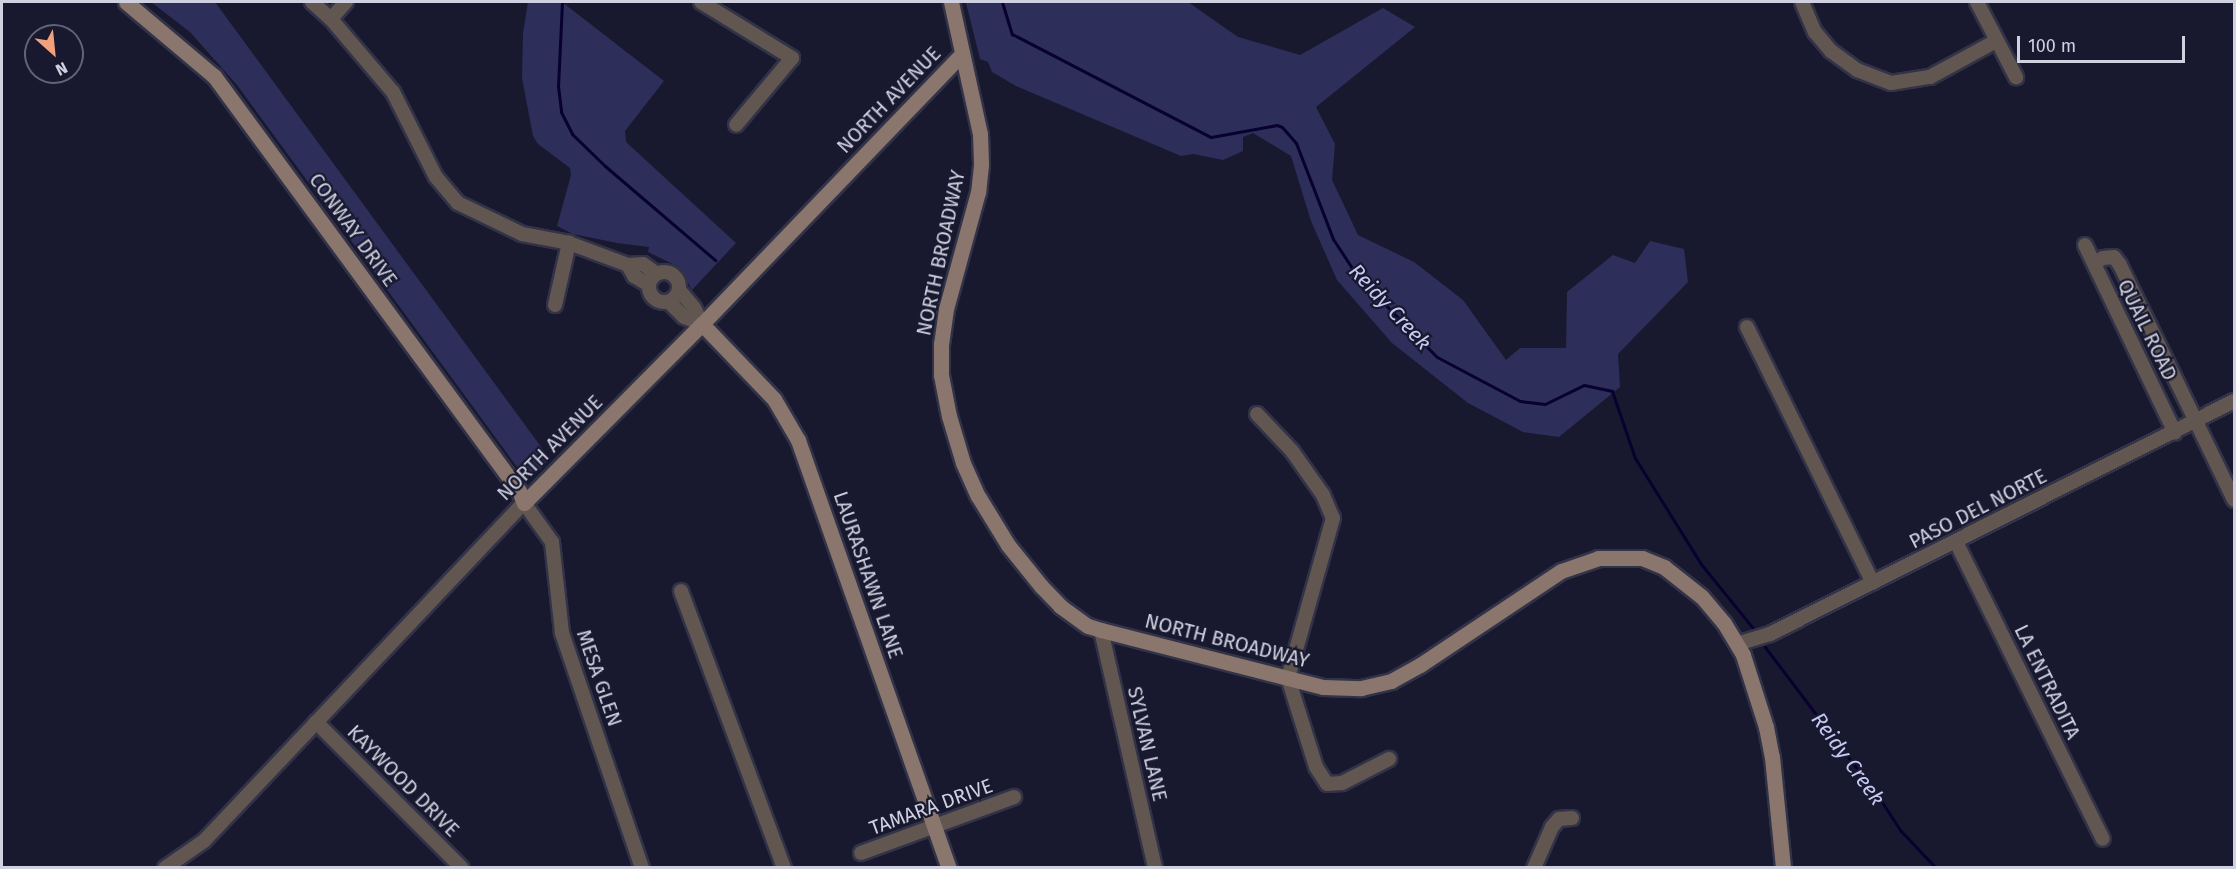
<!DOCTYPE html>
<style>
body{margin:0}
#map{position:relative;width:2236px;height:869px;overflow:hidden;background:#18192f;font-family:"Fira Sans",sans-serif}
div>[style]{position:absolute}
.green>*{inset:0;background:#2d2e5a}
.stream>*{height:3px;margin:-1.5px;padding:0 1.5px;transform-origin:1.5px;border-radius:1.5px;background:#08002e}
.roads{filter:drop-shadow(2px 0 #323348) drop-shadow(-2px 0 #323348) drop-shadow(0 2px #323348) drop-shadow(0 -2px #323348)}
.street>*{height:14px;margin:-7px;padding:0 7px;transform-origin:7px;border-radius:7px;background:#625650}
.street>.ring{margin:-7px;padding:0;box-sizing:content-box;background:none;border:14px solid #625650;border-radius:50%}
.secondary>*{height:15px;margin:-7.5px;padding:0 7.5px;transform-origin:7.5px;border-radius:7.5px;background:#8a766d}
span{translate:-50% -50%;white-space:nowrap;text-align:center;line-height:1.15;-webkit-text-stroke:4.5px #18192f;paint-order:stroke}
.street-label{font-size:20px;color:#cfd1e0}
.water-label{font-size:21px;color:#c6caf3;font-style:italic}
.frame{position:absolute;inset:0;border:3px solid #cfd1e0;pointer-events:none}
.north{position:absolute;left:24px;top:24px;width:60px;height:60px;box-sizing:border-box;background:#18192f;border:2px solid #616376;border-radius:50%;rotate:153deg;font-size:16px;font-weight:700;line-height:24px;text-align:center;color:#cfd1e0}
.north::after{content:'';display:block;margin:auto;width:21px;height:27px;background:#f1a17c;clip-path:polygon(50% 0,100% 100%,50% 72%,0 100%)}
.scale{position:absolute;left:2017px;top:36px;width:168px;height:27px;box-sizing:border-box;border:3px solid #cfd1e0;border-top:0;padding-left:8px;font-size:18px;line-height:21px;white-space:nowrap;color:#cfd1e0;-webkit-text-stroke:4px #18192f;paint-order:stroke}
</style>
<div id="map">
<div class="green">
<i style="clip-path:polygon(151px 2px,215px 2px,550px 459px,539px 471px,527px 476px,520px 471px,237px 85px,190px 32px)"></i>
<i style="clip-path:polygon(528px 2px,562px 2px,664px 81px,625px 131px,626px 142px,736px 243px,692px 290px,679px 267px,648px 252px,649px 247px,617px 243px,573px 234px,557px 226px,571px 175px,570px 168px,538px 144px,533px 136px,522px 78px,523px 33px)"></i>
<i style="clip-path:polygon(966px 3px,1188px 2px,1238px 37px,1300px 55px,1383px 8px,1415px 27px,1316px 107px,1335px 144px,1332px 180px,1358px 235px,1414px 262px,1463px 300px,1506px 360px,1520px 348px,1566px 348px,1567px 292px,1613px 255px,1635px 263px,1650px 241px,1684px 249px,1688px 282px,1618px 354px,1620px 387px,1559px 437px,1523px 432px,1468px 403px,1392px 343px,1337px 280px,1311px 221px,1291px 156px,1253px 133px,1243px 137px,1243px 151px,1223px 160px,1193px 154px,1181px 156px,1016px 86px,992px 72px,988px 62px,980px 59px)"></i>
</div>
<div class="stream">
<i style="left:562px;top:2px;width:84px;rotate:92.7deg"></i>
<i style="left:558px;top:86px;width:26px;rotate:83deg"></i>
<i style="left:561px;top:112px;width:25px;rotate:63deg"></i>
<i style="left:572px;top:134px;width:46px;rotate:44.1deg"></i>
<i style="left:605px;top:166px;width:145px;rotate:40.5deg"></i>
<i style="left:1002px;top:2px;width:34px;rotate:73deg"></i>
<i style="left:1012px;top:34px;width:224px;rotate:27.4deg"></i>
<i style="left:1211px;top:137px;width:67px;rotate:-10.3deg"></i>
<i style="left:1277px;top:125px;width:5px;rotate:22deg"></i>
<i style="left:1282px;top:127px;width:21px;rotate:49deg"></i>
<i style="left:1296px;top:143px;width:103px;rotate:68.9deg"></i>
<i style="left:1333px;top:239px;width:45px;rotate:56.7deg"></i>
<i style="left:1358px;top:277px;width:112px;rotate:45.4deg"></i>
<i style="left:1437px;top:357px;width:94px;rotate:27.9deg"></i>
<i style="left:1520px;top:401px;width:25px;rotate:7deg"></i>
<i style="left:1545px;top:404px;width:43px;rotate:-26deg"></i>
<i style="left:1584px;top:385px;width:29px;rotate:12deg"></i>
<i style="left:1612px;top:391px;width:71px;rotate:71.1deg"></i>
<i style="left:1635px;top:458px;width:125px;rotate:58.1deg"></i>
<i style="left:1701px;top:564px;width:87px;rotate:51deg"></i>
<i style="left:1765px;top:647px;width:191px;rotate:52.9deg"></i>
<i style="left:1880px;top:799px;width:38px;rotate:57deg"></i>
<i style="left:1901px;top:831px;width:51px;rotate:46.6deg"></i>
</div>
<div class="roads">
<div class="street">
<i style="left:312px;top:2px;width:25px;rotate:42deg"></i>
<i style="left:331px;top:19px;width:96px;rotate:49.7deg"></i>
<i style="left:393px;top:92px;width:95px;rotate:63.2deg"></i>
<i style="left:436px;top:177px;width:34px;rotate:50deg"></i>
<i style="left:458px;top:203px;width:71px;rotate:25.8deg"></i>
<i style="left:522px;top:234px;width:48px;rotate:10.8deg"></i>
<i style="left:569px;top:243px;width:63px;rotate:20.4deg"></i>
<i style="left:628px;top:265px;width:15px;rotate:-4deg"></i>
<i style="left:643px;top:264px;width:17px;rotate:36deg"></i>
<i style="left:701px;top:2px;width:107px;rotate:31.6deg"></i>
<i style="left:792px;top:58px;width:87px;rotate:129.9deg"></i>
<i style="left:1802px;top:2px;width:33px;rotate:67deg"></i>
<i style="left:1815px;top:32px;width:25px;rotate:50deg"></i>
<i style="left:1831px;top:51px;width:32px;rotate:36deg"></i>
<i style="left:1857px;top:70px;width:36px;rotate:21deg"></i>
<i style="left:1891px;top:83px;width:39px;rotate:-9deg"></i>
<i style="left:1930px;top:77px;width:75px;rotate:-28.6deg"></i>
<i style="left:1977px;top:2px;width:85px;rotate:62.5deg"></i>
<i style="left:331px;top:19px;width:23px;rotate:-49deg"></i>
<i style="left:2085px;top:245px;width:208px;rotate:64.4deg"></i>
<i style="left:2094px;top:263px;width:10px;rotate:-29deg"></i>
<i style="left:2103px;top:258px;width:11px;rotate:-5deg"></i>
<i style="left:2114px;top:257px;width:10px;rotate:53deg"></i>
<i style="left:2120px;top:265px;width:261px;rotate:64.1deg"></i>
<i style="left:628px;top:265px;width:13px;rotate:61deg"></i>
<i style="left:634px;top:276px;width:17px;rotate:31deg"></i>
<i class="ring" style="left:649px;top:272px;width:16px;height:16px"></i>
<i style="left:679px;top:290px;width:23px;rotate:50deg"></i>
<i style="left:694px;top:308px;width:18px;rotate:63deg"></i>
<i style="left:669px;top:302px;width:21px;rotate:45deg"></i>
<i style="left:684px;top:317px;width:19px;rotate:21deg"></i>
<i style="left:555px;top:305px;width:64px;rotate:-77.3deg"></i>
<i style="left:1747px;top:327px;width:285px;rotate:63.8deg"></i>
<i style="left:1257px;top:414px;width:51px;rotate:46.6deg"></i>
<i style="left:1292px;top:451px;width:54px;rotate:54.8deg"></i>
<i style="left:1323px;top:495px;width:25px;rotate:67deg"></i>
<i style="left:1333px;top:518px;width:166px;rotate:105.7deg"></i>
<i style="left:1288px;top:678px;width:93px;rotate:72.5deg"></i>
<i style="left:1316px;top:767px;width:20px;rotate:57deg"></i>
<i style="left:1327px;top:784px;width:15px;rotate:-4deg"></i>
<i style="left:1342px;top:783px;width:53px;rotate:-27.1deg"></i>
<i style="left:1956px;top:542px;width:331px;rotate:63.7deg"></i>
<i style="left:681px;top:591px;width:296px;rotate:69.6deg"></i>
<i style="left:1101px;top:630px;width:244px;rotate:77.2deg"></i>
<i style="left:1737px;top:644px;width:34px;rotate:-17deg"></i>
<i style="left:1770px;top:634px;width:519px;rotate:-26.66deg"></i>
<i style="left:316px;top:722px;width:206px;rotate:45deg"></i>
<i style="left:861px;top:853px;width:163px;rotate:-20.1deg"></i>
<i style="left:165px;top:868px;width:47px;rotate:-34.7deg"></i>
<i style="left:204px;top:841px;width:465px;rotate:-46.6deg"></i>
<i style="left:524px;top:503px;width:48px;rotate:54.3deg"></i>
<i style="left:552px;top:542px;width:92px;rotate:83.7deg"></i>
<i style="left:562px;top:633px;width:248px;rotate:71.2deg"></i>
<i style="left:1534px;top:868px;width:45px;rotate:-66.3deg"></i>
<i style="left:1552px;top:827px;width:11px;rotate:-49deg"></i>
<i style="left:1559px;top:819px;width:13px;rotate:-4deg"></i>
</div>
<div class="secondary">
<i style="left:126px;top:2px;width:115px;rotate:40.1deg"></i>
<i style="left:214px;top:76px;width:515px;rotate:53.69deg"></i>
<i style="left:519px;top:491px;width:13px;rotate:67deg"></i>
<i style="left:524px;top:503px;width:252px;rotate:-45.2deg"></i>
<i style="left:702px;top:324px;width:375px;rotate:-46.1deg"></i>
<i style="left:951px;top:2px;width:135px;rotate:77.6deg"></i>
<i style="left:980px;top:134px;width:31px;rotate:88deg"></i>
<i style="left:981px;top:165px;width:27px;rotate:96deg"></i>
<i style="left:978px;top:192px;width:121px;rotate:105.3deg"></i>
<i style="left:946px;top:309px;width:35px;rotate:98deg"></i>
<i style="left:941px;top:344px;width:31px;rotate:90deg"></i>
<i style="left:941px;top:375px;width:42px;rotate:79deg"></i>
<i style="left:949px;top:416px;width:49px;rotate:73.4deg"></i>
<i style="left:963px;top:463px;width:36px;rotate:66deg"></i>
<i style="left:978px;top:496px;width:57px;rotate:58.5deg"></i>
<i style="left:1008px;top:545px;width:53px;rotate:51.2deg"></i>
<i style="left:1041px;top:586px;width:28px;rotate:46deg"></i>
<i style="left:1060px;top:606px;width:34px;rotate:36deg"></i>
<i style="left:1088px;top:626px;width:14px;rotate:17deg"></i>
<i style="left:1101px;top:630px;width:229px;rotate:14.4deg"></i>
<i style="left:1323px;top:687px;width:38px;rotate:2deg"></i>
<i style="left:1361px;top:688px;width:31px;rotate:-13deg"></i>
<i style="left:1391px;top:681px;width:33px;rotate:-29deg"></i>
<i style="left:1420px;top:665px;width:169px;rotate:-33.7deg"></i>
<i style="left:1561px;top:571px;width:39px;rotate:-19deg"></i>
<i style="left:1598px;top:558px;width:44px"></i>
<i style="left:1642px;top:558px;width:24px;rotate:22deg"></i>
<i style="left:1664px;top:567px;width:48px;rotate:38.3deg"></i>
<i style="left:1702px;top:597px;width:34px;rotate:50deg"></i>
<i style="left:1724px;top:623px;width:37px;rotate:59deg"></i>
<i style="left:1743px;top:655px;width:76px;rotate:72.3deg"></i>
<i style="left:1766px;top:727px;width:31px;rotate:79deg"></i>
<i style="left:1772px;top:757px;width:112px;rotate:84.3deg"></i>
<i style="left:702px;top:324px;width:104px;rotate:46.2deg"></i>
<i style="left:774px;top:399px;width:48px;rotate:59.7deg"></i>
<i style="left:798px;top:440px;width:454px;rotate:70.6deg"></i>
</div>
</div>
<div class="street-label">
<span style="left:889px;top:100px;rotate:-46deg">NORTH AVENUE</span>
<span style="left:353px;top:230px;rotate:54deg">CONWAY DRIVE</span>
<span style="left:941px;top:253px;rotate:-78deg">NORTH BROADWAY</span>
<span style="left:2147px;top:330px;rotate:64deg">QUAIL ROAD</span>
<span style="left:550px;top:448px;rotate:-45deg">NORTH AVENUE</span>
<span style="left:1978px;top:509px;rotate:-27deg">PASO DEL NORTE</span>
<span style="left:868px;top:575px;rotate:71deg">LAURASHAWN LANE</span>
<span style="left:1227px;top:641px;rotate:14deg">NORTH BROADWAY</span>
<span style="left:599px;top:678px;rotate:71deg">MESA GLEN</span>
<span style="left:2047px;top:682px;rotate:64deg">LA ENTRADITA</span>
<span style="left:1147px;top:744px;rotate:77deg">SYLVAN LANE</span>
<span style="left:403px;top:781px;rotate:45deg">KAYWOOD DRIVE</span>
<span style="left:931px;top:807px;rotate:-20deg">TAMARA DRIVE</span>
</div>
<div class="water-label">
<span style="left:1390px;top:307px;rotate:47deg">Reidy Creek</span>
<span style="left:1848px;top:759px;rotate:54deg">Reidy Creek</span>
</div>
<div class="frame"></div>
<div class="north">N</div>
<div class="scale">100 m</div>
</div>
